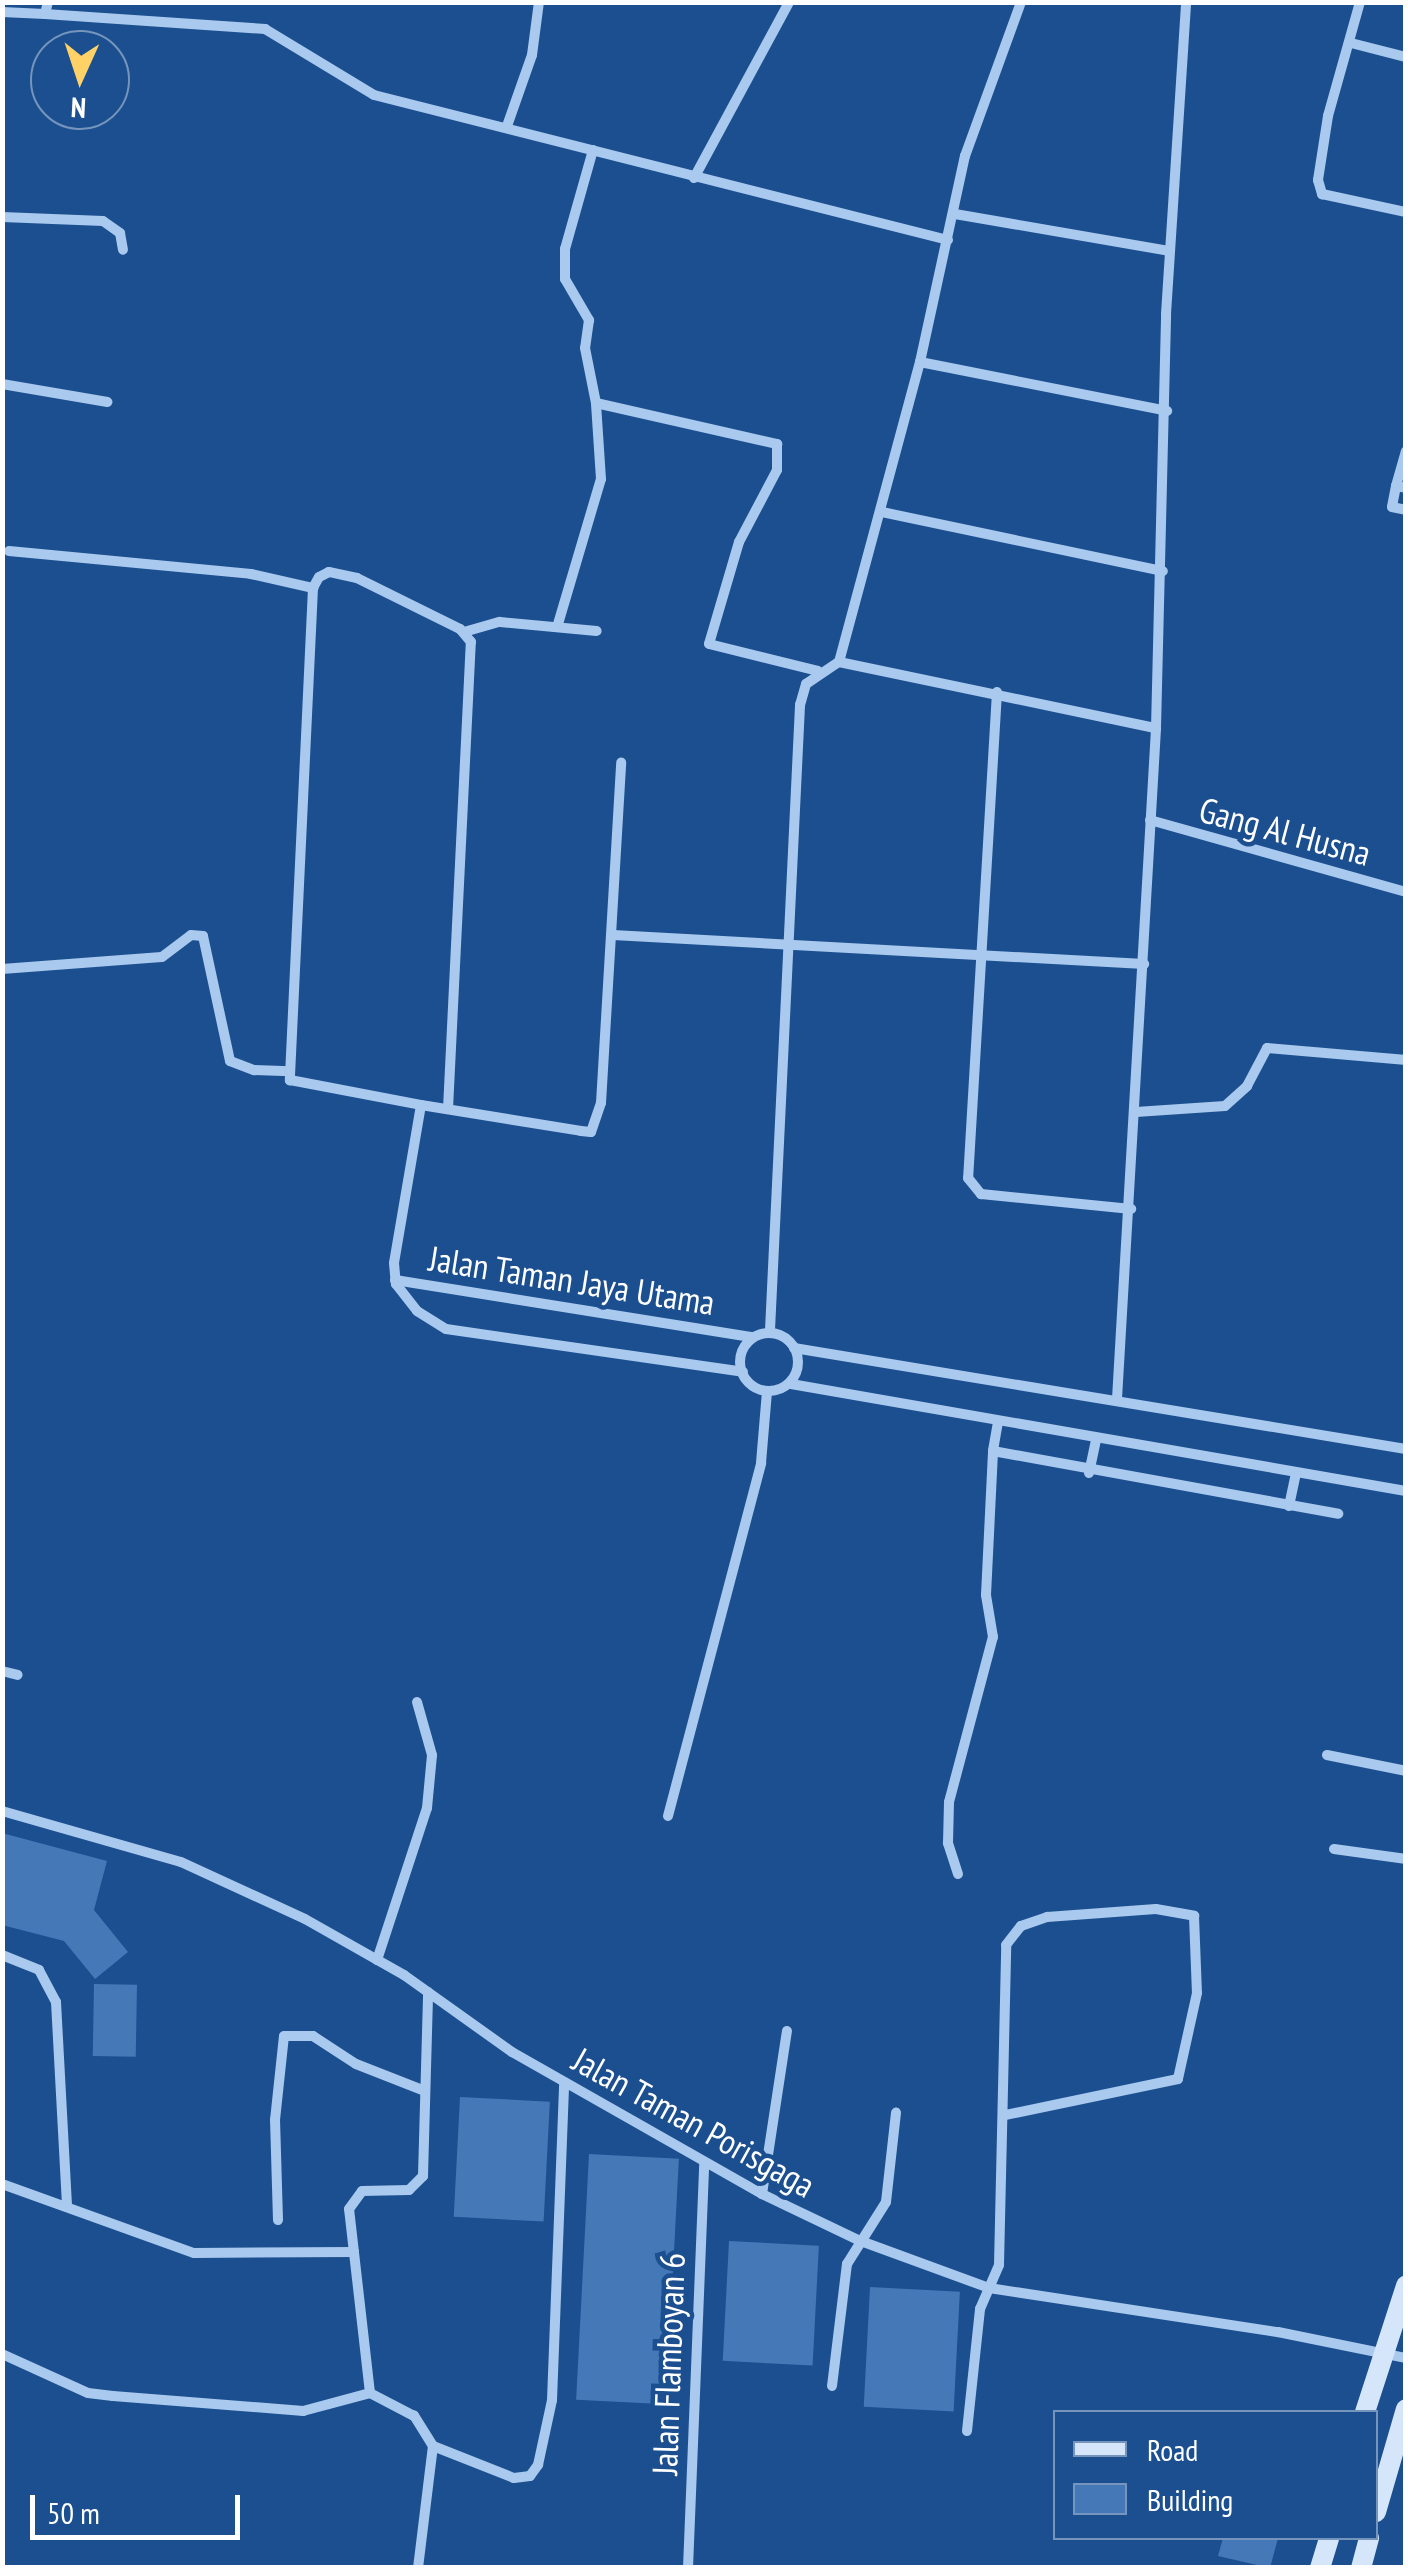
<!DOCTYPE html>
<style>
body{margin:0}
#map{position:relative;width:1408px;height:2570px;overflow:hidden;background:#1b4f8f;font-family:"PT Sans Narrow",sans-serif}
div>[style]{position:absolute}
.building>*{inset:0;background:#4478b7;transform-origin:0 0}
.street>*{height:10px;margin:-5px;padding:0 5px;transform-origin:5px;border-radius:5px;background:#a9c9ee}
.street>.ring{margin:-5px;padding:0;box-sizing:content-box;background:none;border:10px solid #a9c9ee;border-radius:50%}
.secondary>*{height:20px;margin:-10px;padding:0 10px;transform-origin:10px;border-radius:10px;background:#d6e6fa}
span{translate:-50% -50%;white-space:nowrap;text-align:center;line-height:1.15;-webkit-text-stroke:9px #1b4f8f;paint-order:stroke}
.street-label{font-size:35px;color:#fff}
.frame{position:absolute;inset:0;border:5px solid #fff;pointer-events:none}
.legend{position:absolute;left:1053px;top:2410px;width:325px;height:130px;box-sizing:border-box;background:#1b4f8f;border:2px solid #7695bc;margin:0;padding:12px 18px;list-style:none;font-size:30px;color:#fff}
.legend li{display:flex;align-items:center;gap:20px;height:50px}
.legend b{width:50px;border:2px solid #7695bc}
.north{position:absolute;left:30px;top:30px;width:100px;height:100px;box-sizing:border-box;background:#1b4f8f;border:2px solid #7695bc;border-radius:50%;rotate:183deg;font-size:28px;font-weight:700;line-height:40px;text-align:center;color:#fff}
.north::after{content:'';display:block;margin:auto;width:35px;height:45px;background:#ffd166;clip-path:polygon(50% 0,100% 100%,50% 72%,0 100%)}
.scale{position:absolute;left:30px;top:2495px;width:210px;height:45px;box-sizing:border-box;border:5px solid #fff;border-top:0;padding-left:12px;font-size:30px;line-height:35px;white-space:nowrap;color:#fff;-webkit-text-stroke:8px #1b4f8f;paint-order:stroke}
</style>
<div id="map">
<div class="building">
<i style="clip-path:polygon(2px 1833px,107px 1861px,94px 1910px,128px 1952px,95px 1979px,64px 1941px,2px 1925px)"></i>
<i style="left:94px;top:1984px;width:43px;height:72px;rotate:1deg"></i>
<i style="left:460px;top:2097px;width:90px;height:120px;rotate:3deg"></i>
<i style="left:589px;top:2154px;width:90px;height:246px;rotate:3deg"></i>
<i style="left:729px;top:2241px;width:90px;height:120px;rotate:3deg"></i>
<i style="left:870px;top:2287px;width:90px;height:120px;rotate:3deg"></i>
<i style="clip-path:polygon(1223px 2538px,1278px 2538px,1270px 2568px,1218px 2556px)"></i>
</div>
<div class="street">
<i style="left:1360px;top:2px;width:118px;rotate:105.7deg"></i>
<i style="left:1328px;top:116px;width:65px;rotate:98.9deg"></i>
<i style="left:1318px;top:180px;width:15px;rotate:74deg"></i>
<i style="left:1322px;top:194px;width:86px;rotate:12.1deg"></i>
<i style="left:2px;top:12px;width:43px;rotate:2.7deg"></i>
<i style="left:45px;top:14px;width:12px;rotate:-76deg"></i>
<i style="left:45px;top:14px;width:221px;rotate:3.9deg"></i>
<i style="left:265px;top:29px;width:127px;rotate:31.2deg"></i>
<i style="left:374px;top:95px;width:592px;rotate:14.18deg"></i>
<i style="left:1351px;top:43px;width:57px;rotate:14.3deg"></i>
<i style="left:507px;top:126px;width:75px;rotate:-70.6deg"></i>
<i style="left:532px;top:55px;width:53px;rotate:-82.5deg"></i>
<i style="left:593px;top:150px;width:103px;rotate:105.8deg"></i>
<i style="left:565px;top:249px;width:30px;rotate:90deg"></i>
<i style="left:565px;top:279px;width:48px;rotate:59.7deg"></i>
<i style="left:589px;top:320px;width:28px;rotate:98deg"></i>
<i style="left:585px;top:348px;width:56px;rotate:78.7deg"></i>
<i style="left:596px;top:403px;width:186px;rotate:12.8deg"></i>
<i style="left:777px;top:444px;width:26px;rotate:90deg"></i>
<i style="left:777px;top:470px;width:81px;rotate:117.8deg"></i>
<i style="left:739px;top:542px;width:106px;rotate:106.4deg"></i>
<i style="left:709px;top:644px;width:112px;rotate:13.9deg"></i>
<i style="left:694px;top:178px;width:200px;rotate:-61.6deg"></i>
<i style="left:955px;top:214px;width:217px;rotate:9.8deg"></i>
<i style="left:2px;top:217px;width:101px;rotate:2.3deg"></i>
<i style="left:103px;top:221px;width:21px;rotate:35deg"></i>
<i style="left:120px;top:233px;width:17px;rotate:80deg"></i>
<i style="left:920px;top:362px;width:252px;rotate:11.2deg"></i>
<i style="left:2px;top:384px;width:107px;rotate:9.7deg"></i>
<i style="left:1406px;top:451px;width:36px;rotate:106deg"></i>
<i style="left:1396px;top:486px;width:10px;rotate:11deg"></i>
<i style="left:1396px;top:486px;width:21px;rotate:101deg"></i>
<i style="left:1392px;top:507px;width:14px;rotate:12deg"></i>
<i style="left:882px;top:512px;width:287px;rotate:11.9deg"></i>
<i style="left:9px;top:551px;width:243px;rotate:5.4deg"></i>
<i style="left:251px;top:574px;width:64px;rotate:12.7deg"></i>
<i style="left:558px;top:624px;width:151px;rotate:-73.5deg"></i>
<i style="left:601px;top:479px;width:76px;rotate:-93.8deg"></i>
<i style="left:464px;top:632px;width:37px;rotate:-16deg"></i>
<i style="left:500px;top:622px;width:97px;rotate:5.3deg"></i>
<i style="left:839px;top:662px;width:311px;rotate:-74.9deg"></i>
<i style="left:920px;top:362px;width:211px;rotate:-77.7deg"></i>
<i style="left:965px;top:156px;width:164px;rotate:-70deg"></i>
<i style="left:997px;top:692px;width:487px;rotate:93.4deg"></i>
<i style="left:968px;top:1178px;width:21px;rotate:51deg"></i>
<i style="left:981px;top:1194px;width:151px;rotate:5.7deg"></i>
<i style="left:1150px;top:820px;width:266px;rotate:15.7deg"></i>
<i style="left:613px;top:935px;width:532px;rotate:3.13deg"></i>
<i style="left:2px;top:969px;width:160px;rotate:-4.3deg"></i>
<i style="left:162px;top:957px;width:36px;rotate:-37deg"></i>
<i style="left:191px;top:935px;width:12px;rotate:5deg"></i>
<i style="left:203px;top:936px;width:128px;rotate:77.8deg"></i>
<i style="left:230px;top:1061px;width:26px;rotate:21deg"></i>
<i style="left:254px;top:1070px;width:36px;rotate:2deg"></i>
<i style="left:421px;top:1105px;width:160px;rotate:99.7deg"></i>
<i style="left:394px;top:1263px;width:21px;rotate:85deg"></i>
<i style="left:396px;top:1284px;width:34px;rotate:52deg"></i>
<i style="left:417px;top:1311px;width:34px;rotate:32deg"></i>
<i style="left:446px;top:1329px;width:300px;rotate:8.2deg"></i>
<i style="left:448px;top:1109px;width:468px;rotate:-87.2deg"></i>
<i style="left:471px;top:642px;width:17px;rotate:-130deg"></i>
<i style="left:460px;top:629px;width:115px;rotate:-153.7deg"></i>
<i style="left:357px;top:578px;width:29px;rotate:-168deg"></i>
<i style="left:329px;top:572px;width:11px;rotate:153deg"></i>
<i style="left:319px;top:577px;width:13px;rotate:119deg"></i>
<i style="left:313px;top:588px;width:493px;rotate:92.7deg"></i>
<i style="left:290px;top:1080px;width:133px;rotate:10.8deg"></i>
<i style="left:421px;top:1105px;width:162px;rotate:9.2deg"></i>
<i style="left:581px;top:1131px;width:10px;rotate:6deg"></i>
<i style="left:591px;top:1132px;width:31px;rotate:-71deg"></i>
<i style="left:601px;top:1103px;width:341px;rotate:-86.6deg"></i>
<i style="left:1136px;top:1112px;width:89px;rotate:-3.9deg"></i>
<i style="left:1225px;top:1106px;width:30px;rotate:-42deg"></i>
<i style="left:1247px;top:1086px;width:43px;rotate:-62.2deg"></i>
<i style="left:1267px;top:1048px;width:140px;rotate:4.9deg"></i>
<i style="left:395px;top:1280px;width:362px;rotate:9.1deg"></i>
<i style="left:770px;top:1330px;width:626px;rotate:-87.25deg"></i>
<i style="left:800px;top:705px;width:22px;rotate:-74deg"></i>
<i style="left:806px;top:684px;width:40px;rotate:-34deg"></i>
<i style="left:839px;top:662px;width:324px;rotate:11.8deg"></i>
<i class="ring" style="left:740px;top:1333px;width:48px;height:48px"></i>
<i style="left:794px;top:1348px;width:620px;rotate:9.37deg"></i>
<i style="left:791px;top:1384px;width:624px;rotate:9.87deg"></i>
<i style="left:1117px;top:1399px;width:672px;rotate:-86.67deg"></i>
<i style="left:1156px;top:728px;width:414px;rotate:-88.6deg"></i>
<i style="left:1166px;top:314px;width:313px;rotate:-86.3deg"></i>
<i style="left:998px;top:1422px;width:29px;rotate:100deg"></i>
<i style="left:993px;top:1451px;width:351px;rotate:10.3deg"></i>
<i style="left:1089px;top:1473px;width:35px;rotate:-78deg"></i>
<i style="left:1289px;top:1506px;width:34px;rotate:-78deg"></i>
<i style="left:2px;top:1671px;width:16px;rotate:14deg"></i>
<i style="left:1327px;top:1755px;width:81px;rotate:11.4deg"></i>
<i style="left:2px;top:1811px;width:186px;rotate:15.9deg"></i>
<i style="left:181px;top:1862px;width:136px;rotate:24.7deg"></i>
<i style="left:305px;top:1919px;width:114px;rotate:29.5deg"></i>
<i style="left:404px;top:1975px;width:133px;rotate:35.5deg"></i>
<i style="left:512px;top:2052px;width:288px;rotate:29.6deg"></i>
<i style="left:762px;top:2194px;width:106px;rotate:25.6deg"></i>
<i style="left:858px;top:2240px;width:140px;rotate:20.1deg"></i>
<i style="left:989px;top:2288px;width:292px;rotate:8.7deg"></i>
<i style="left:1278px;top:2332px;width:131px;rotate:11.5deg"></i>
<i style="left:668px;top:1816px;width:365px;rotate:-75.2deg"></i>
<i style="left:761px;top:1463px;width:71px;rotate:-85.2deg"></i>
<i style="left:1334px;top:1849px;width:73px;rotate:7.9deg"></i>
<i style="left:958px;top:1874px;width:33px;rotate:-108deg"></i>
<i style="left:948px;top:1843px;width:41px;rotate:-88.6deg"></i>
<i style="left:949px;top:1802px;width:171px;rotate:-75.1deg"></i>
<i style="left:993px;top:1637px;width:43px;rotate:-99.5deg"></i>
<i style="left:986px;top:1595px;width:144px;rotate:-87.2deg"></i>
<i style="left:2px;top:1955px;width:40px;rotate:22deg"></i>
<i style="left:39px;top:1970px;width:36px;rotate:62deg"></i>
<i style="left:56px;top:2002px;width:205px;rotate:86.9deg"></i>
<i style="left:377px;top:1960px;width:160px;rotate:-71.8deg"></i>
<i style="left:427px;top:1808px;width:53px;rotate:-84.6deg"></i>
<i style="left:432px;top:1755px;width:55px;rotate:-105.8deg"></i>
<i style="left:2px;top:2184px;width:204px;rotate:19.8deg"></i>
<i style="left:194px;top:2253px;width:160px;rotate:-0.4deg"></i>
<i style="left:762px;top:2194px;width:165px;rotate:-81.3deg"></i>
<i style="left:278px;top:2220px;width:100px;rotate:-91.7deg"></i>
<i style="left:275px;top:2120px;width:84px;rotate:-83.9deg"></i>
<i style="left:284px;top:2036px;width:29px"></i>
<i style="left:313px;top:2036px;width:51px;rotate:33.1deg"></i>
<i style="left:356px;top:2064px;width:74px;rotate:21.4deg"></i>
<i style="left:2px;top:2354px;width:94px;rotate:24.4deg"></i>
<i style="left:88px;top:2393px;width:25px;rotate:7deg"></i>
<i style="left:113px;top:2396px;width:191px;rotate:4.5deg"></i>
<i style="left:303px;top:2411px;width:69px;rotate:-15deg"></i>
<i style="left:832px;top:2386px;width:123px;rotate:-83deg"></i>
<i style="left:847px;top:2264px;width:73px;rotate:-57.8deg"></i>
<i style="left:886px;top:2202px;width:90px;rotate:-83.6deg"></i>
<i style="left:967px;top:2431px;width:123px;rotate:-83.9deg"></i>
<i style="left:980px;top:2309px;width:48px;rotate:-66.6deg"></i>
<i style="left:999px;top:2265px;width:320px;rotate:-88.7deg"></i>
<i style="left:1006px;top:1945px;width:24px;rotate:-52deg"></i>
<i style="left:1021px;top:1926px;width:28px;rotate:-19deg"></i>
<i style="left:1047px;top:1917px;width:109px;rotate:-4.2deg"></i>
<i style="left:1156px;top:1909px;width:39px;rotate:10deg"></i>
<i style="left:1194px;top:1916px;width:77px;rotate:87.8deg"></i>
<i style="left:1197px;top:1993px;width:88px;rotate:102.5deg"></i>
<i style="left:1178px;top:2079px;width:177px;rotate:168.2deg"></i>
<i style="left:433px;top:2446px;width:87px;rotate:21.6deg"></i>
<i style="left:514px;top:2478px;width:16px;rotate:-7deg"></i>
<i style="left:530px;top:2476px;width:14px;rotate:-54deg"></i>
<i style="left:538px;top:2465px;width:66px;rotate:-77.8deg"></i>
<i style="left:552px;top:2400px;width:318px;rotate:-87.8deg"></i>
<i style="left:418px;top:2568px;width:123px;rotate:-83deg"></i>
<i style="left:433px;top:2446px;width:36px;rotate:-122deg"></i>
<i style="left:414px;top:2416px;width:50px;rotate:-152.4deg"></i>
<i style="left:370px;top:2393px;width:185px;rotate:-96.5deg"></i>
<i style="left:349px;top:2209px;width:22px;rotate:-54deg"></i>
<i style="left:362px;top:2191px;width:47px;rotate:-1.2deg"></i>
<i style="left:409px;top:2190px;width:20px;rotate:-45deg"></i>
<i style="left:423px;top:2176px;width:184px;rotate:-88.4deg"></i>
<i style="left:688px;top:2568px;width:406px;rotate:-87.7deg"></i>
</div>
<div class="secondary">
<i style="left:1365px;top:2412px;width:133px;rotate:-72deg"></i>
<i style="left:1376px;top:2512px;width:107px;rotate:-73.8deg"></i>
<i style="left:1320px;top:2568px;width:31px;rotate:-73deg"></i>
<i style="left:1361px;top:2568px;width:31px;rotate:-75deg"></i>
</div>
<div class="street-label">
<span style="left:1285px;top:831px;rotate:15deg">Gang Al Husna</span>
<span style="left:572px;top:1280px;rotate:9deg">Jalan Taman Jaya Utama</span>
<span style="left:694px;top:2122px;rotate:29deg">Jalan Taman Porisgaga</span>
<span style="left:668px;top:2364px;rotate:-88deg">Jalan Flamboyan 6</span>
</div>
<div class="frame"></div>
<ul class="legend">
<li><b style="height:12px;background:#d6e6fa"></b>Road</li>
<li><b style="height:28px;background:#4478b7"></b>Building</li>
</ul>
<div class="north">N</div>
<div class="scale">50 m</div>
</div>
